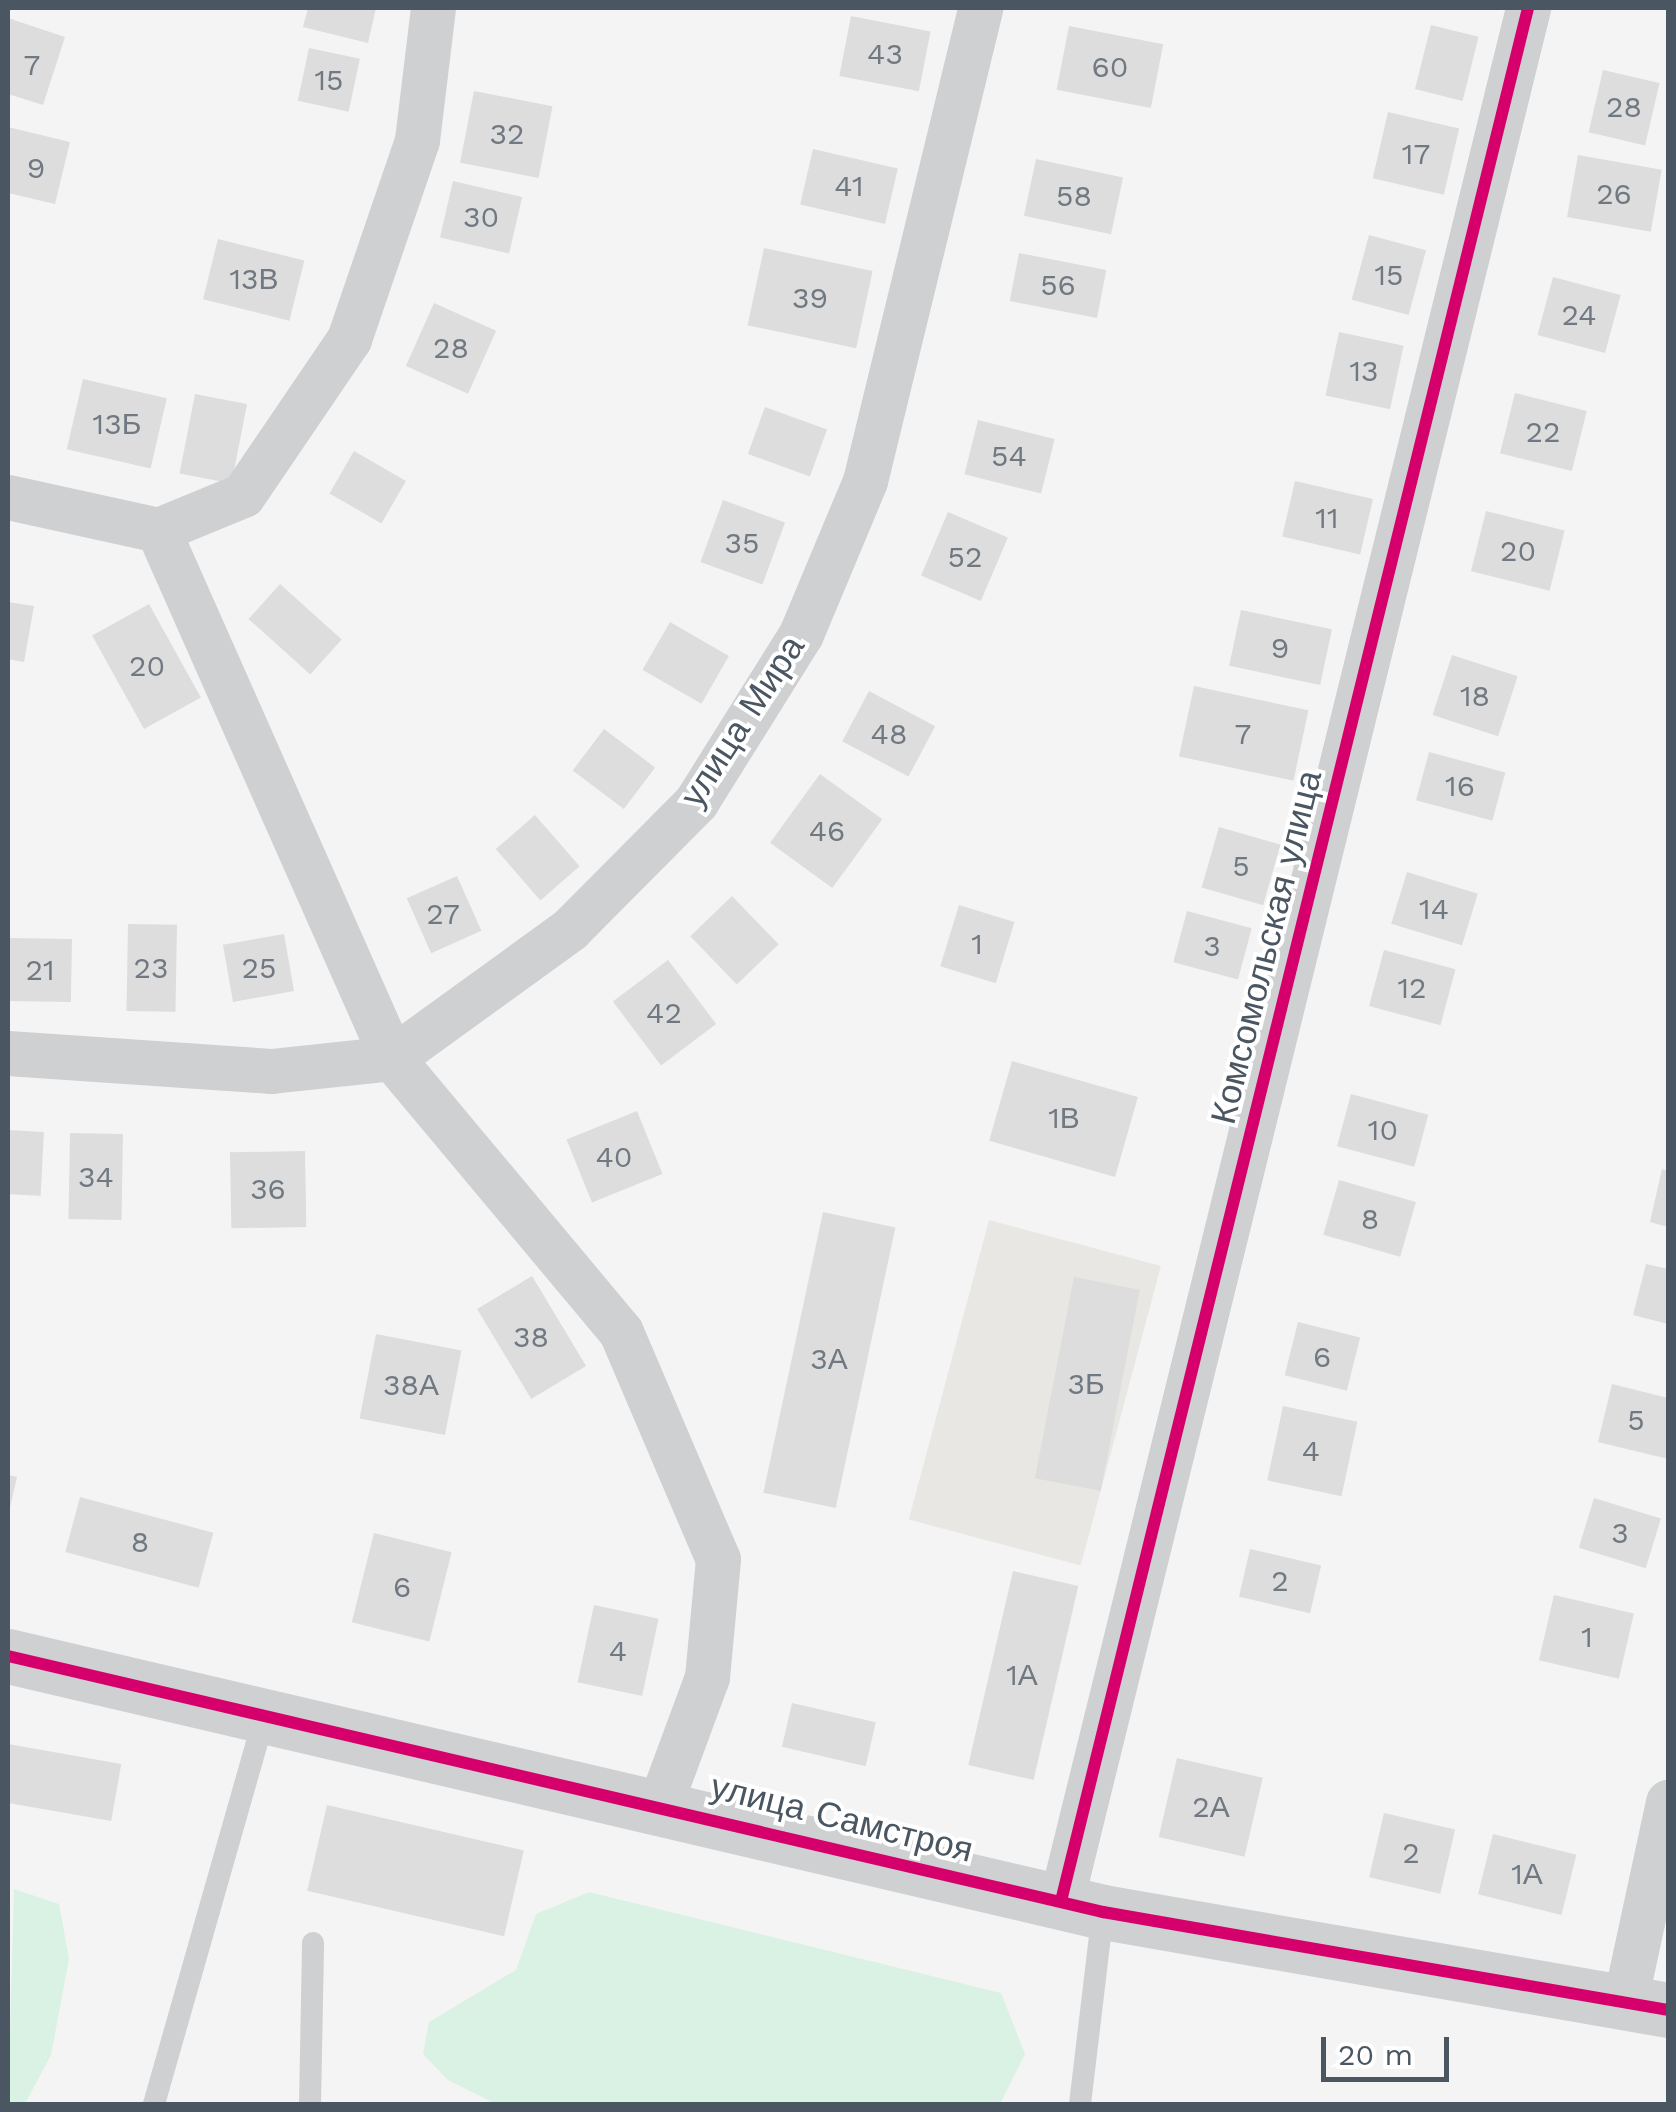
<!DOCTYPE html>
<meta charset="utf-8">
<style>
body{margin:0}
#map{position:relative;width:1676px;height:2112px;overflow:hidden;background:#f4f4f4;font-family:"Work Sans",sans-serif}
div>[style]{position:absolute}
.commercial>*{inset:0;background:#e8e7e3;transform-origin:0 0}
.green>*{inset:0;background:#d9f2e3}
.building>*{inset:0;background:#ddddde;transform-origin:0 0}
.service>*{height:22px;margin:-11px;padding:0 11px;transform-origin:11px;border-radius:11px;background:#ced0d2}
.minor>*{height:45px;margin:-22.5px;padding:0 22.5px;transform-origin:22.5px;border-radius:22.5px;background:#ced0d2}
.tertiary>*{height:55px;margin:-27.5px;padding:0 27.5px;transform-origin:27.5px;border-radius:27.5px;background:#ced0d2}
.cycleway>*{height:12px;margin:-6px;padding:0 6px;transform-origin:6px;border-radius:6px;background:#d6006c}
span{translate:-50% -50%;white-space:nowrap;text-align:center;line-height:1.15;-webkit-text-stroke:8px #fff;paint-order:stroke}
.number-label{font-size:30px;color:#707881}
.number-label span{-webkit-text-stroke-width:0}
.street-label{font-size:35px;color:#4a5661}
.frame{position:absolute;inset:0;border:10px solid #4a5661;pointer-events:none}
.scale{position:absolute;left:1321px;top:2037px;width:128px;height:45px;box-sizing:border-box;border:5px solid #4a5661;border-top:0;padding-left:12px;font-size:30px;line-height:35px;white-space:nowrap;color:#4a5661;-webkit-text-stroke:8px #fff;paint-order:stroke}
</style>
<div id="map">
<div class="commercial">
<i style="left:989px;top:1220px;width:178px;height:310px;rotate:15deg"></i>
</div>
<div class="green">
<i style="clip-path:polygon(14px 1889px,59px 1904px,69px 1959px,51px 2055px,25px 2104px,8px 2104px)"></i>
<i style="clip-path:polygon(589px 1892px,1001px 1993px,1025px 2054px,1000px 2104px,496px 2104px,448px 2080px,423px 2054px,429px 2022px,516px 1970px,536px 1914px)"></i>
</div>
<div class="building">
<i style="clip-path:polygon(308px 8px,376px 8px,368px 43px,303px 27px)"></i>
<i style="left:851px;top:16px;width:81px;height:61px;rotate:11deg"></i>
<i style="clip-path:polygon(8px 18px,65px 37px,43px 105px,8px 94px)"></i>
<i style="left:1431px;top:25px;width:49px;height:66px;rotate:14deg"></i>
<i style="left:1069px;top:26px;width:96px;height:65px;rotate:11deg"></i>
<i style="left:309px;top:48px;width:52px;height:54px;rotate:12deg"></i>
<i style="left:1603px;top:70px;width:58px;height:64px;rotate:13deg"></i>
<i style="left:474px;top:91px;width:80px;height:73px;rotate:11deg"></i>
<i style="left:1388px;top:112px;width:73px;height:68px;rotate:13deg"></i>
<i style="clip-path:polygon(8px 127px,70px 142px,55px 204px,8px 193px)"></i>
<i style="left:813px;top:149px;width:87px;height:57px;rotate:13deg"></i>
<i style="left:1578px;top:155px;width:85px;height:63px;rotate:10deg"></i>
<i style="left:1036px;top:159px;width:89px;height:58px;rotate:12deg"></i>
<i style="left:453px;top:181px;width:71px;height:58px;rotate:13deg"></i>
<i style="left:1369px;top:235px;width:59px;height:67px;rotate:15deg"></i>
<i style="left:218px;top:239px;width:89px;height:62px;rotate:14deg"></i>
<i style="left:764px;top:248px;width:111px;height:79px;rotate:12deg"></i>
<i style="left:1019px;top:253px;width:89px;height:49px;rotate:11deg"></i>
<i style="left:1553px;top:277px;width:70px;height:60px;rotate:15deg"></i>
<i style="left:434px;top:303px;width:68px;height:69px;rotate:24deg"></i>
<i style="left:1339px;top:332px;width:66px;height:65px;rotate:12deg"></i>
<i style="left:83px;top:379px;width:86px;height:72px;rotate:13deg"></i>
<i style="left:1515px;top:393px;width:74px;height:62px;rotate:14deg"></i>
<i style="left:195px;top:394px;width:53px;height:81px;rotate:11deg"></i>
<i style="left:765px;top:407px;width:66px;height:50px;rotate:20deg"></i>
<i style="left:978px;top:420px;width:79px;height:56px;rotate:14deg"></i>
<i style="left:354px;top:451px;width:60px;height:49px;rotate:30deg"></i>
<i style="left:1295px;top:481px;width:80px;height:57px;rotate:13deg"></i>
<i style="left:723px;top:500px;width:66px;height:66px;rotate:20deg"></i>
<i style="left:1486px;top:511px;width:81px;height:62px;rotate:14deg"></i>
<i style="left:948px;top:512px;width:65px;height:69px;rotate:23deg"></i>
<i style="left:280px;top:584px;width:83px;height:47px;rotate:42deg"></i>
<i style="clip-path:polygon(8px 602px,34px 606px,24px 662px,8px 659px)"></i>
<i style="left:149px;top:604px;width:107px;height:65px;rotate:61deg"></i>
<i style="left:1241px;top:610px;width:93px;height:57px;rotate:12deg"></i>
<i style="left:670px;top:622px;width:68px;height:55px;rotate:30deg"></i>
<i style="left:1452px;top:655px;width:69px;height:63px;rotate:18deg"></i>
<i style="left:1194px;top:686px;width:117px;height:72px;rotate:12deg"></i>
<i style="left:869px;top:691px;width:75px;height:57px;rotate:28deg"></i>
<i style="left:604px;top:729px;width:64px;height:52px;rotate:37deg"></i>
<i style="left:1429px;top:752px;width:79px;height:50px;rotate:15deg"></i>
<i style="left:820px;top:774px;width:77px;height:85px;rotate:36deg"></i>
<i style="left:535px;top:815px;width:68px;height:52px;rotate:49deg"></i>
<i style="left:1219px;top:827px;width:64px;height:63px;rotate:16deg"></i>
<i style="left:1407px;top:872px;width:74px;height:54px;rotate:17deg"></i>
<i style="left:457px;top:876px;width:60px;height:55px;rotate:66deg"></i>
<i style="left:732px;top:896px;width:67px;height:58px;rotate:46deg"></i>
<i style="left:959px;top:905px;width:58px;height:64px;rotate:17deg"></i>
<i style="left:1187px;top:911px;width:67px;height:53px;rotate:15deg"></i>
<i style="left:128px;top:924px;width:49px;height:87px;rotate:1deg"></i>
<i style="left:284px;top:934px;width:58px;height:62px;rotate:80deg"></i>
<i style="left:8px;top:938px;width:64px;height:63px;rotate:1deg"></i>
<i style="left:1384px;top:950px;width:74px;height:58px;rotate:15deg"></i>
<i style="left:668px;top:960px;width:80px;height:69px;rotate:53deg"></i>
<i style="left:1012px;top:1061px;width:131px;height:83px;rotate:16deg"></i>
<i style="left:1351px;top:1094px;width:80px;height:54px;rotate:15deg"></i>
<i style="left:637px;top:1111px;width:68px;height:76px;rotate:68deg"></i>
<i style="left:8px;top:1130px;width:36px;height:64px;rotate:3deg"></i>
<i style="left:70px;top:1133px;width:53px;height:86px;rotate:1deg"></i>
<i style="left:305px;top:1151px;width:76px;height:75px;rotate:89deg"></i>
<i style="clip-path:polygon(1662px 1169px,1668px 1171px,1668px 1227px,1650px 1222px)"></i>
<i style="left:1339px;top:1180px;width:80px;height:57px;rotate:16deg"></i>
<i style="left:823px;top:1212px;width:74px;height:287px;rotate:12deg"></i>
<i style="clip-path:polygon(1646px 1264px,1668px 1269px,1668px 1324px,1633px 1315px)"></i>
<i style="left:532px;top:1276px;width:105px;height:64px;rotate:59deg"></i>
<i style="left:1074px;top:1277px;width:67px;height:205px;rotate:11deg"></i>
<i style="left:1298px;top:1322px;width:64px;height:55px;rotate:14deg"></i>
<i style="left:376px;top:1334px;width:87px;height:86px;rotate:11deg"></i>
<i style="clip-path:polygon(1612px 1384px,1668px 1398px,1668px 1459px,1598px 1442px)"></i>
<i style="left:1283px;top:1406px;width:76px;height:76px;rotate:12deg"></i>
<i style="clip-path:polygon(8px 1475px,17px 1477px,9px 1512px,8px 1512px)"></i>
<i style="left:80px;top:1497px;width:138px;height:57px;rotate:15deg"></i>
<i style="left:1594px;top:1498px;width:70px;height:52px;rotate:17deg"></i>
<i style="left:374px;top:1533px;width:80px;height:92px;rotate:14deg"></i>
<i style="left:1250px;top:1549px;width:73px;height:49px;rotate:13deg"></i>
<i style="left:1013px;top:1571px;width:67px;height:199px;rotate:13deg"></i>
<i style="left:1554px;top:1595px;width:82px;height:67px;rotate:13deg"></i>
<i style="left:594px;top:1605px;width:66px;height:79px;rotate:12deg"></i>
<i style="left:792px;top:1703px;width:86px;height:45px;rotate:13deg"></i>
<i style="left:8px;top:1744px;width:115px;height:58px;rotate:10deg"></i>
<i style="left:1177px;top:1758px;width:88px;height:81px;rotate:13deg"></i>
<i style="left:327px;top:1805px;width:202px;height:88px;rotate:13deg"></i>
<i style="left:1384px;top:1813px;width:73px;height:66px;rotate:13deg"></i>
<i style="left:1493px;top:1834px;width:86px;height:62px;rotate:14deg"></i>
</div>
<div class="service">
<i style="left:154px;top:2104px;width:397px;rotate:-74.1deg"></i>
<i style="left:310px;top:2104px;width:161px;rotate:-88.9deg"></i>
<i style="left:1080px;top:2104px;width:193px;rotate:-83.2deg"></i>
</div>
<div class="minor">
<i style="left:8px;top:497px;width:154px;rotate:12.4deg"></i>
<i style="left:158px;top:530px;width:92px;rotate:-22.4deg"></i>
<i style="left:243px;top:495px;width:189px;rotate:-55.8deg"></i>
<i style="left:349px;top:339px;width:210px;rotate:-71.1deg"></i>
<i style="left:417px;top:140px;width:133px;rotate:-83.1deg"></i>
<i style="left:158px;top:530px;width:578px;rotate:66.1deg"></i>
<i style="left:392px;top:1058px;width:357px;rotate:50.1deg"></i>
<i style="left:621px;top:1332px;width:247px;rotate:66.9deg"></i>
<i style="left:718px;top:1559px;width:119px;rotate:95.3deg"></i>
<i style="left:707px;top:1677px;width:135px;rotate:110.3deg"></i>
<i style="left:8px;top:1053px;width:264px;rotate:3.9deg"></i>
<i style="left:271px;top:1071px;width:122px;rotate:-6.1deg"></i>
<i style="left:392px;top:1058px;width:220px;rotate:-35.9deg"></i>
<i style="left:570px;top:929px;width:179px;rotate:-45.2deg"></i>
<i style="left:696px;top:802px;width:198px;rotate:-58deg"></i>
<i style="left:801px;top:634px;width:166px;rotate:-67.3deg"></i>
<i style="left:865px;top:481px;width:487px;rotate:-76.3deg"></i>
<i style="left:1061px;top:1901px;width:1950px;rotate:-76.14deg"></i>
<i style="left:1625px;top:2001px;width:204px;rotate:-77.8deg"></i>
</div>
<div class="tertiary">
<i style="left:8px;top:1656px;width:1125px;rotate:13.16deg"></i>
<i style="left:1103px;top:1912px;width:573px;rotate:9.84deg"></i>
</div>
<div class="cycleway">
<i style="left:8px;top:1656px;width:1125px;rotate:13.16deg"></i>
<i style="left:1103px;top:1912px;width:573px;rotate:9.84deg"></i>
<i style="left:1061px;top:1901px;width:1950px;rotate:-76.14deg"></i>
</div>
<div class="number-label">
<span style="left:885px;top:54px">43</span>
<span style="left:32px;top:65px">7</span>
<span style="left:1110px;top:67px">60</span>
<span style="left:329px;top:80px">15</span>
<span style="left:1624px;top:107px">28</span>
<span style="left:507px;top:134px">32</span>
<span style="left:1416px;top:154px">17</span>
<span style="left:36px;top:168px">9</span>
<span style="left:849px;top:186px">41</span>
<span style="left:1614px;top:194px">26</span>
<span style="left:1074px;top:196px">58</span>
<span style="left:481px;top:217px">30</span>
<span style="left:1389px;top:275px">15</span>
<span style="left:254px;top:279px">13В</span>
<span style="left:1058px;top:285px">56</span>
<span style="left:810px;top:298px">39</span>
<span style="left:1579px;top:315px">24</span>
<span style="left:451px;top:348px">28</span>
<span style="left:1364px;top:371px">13</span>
<span style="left:117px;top:424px">13Б</span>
<span style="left:1543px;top:432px">22</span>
<span style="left:1009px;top:456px">54</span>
<span style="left:1327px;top:518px">11</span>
<span style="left:742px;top:543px">35</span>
<span style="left:1518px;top:551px">20</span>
<span style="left:965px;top:557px">52</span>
<span style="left:1280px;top:648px">9</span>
<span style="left:147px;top:666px">20</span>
<span style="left:1475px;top:696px">18</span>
<span style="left:889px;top:734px">48</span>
<span style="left:1243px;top:734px">7</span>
<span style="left:1460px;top:786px">16</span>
<span style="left:827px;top:831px">46</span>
<span style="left:1241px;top:866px">5</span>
<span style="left:1434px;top:909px">14</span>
<span style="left:443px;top:914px">27</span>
<span style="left:977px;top:944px">1</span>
<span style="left:1212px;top:946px">3</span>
<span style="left:151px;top:968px">23</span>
<span style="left:259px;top:968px">25</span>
<span style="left:40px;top:970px">21</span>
<span style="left:1412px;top:988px">12</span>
<span style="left:664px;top:1013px">42</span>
<span style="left:1064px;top:1118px">1В</span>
<span style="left:1383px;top:1130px">10</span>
<span style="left:614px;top:1157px">40</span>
<span style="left:96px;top:1177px">34</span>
<span style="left:268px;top:1189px">36</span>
<span style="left:1370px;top:1219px">8</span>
<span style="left:531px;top:1337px">38</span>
<span style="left:1322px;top:1357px">6</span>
<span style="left:829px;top:1359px">3А</span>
<span style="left:1086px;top:1384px">3Б</span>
<span style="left:411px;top:1385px">38А</span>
<span style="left:1636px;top:1420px">5</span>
<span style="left:1311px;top:1451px">4</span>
<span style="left:1620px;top:1533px">3</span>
<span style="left:140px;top:1542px">8</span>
<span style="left:1280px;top:1581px">2</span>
<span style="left:402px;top:1587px">6</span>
<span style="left:1587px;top:1637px">1</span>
<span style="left:618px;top:1651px">4</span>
<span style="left:1022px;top:1675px">1А</span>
<span style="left:1211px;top:1807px">2А</span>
<span style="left:1411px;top:1853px">2</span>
<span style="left:1527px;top:1874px">1А</span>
</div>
<div class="street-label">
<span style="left:742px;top:721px;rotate:-57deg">улица Мира</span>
<span style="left:1266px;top:947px;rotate:-76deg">Комсомольская улица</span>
<span style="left:842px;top:1818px;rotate:14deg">улица Самстроя</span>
</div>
<div class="frame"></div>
<div class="scale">20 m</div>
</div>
